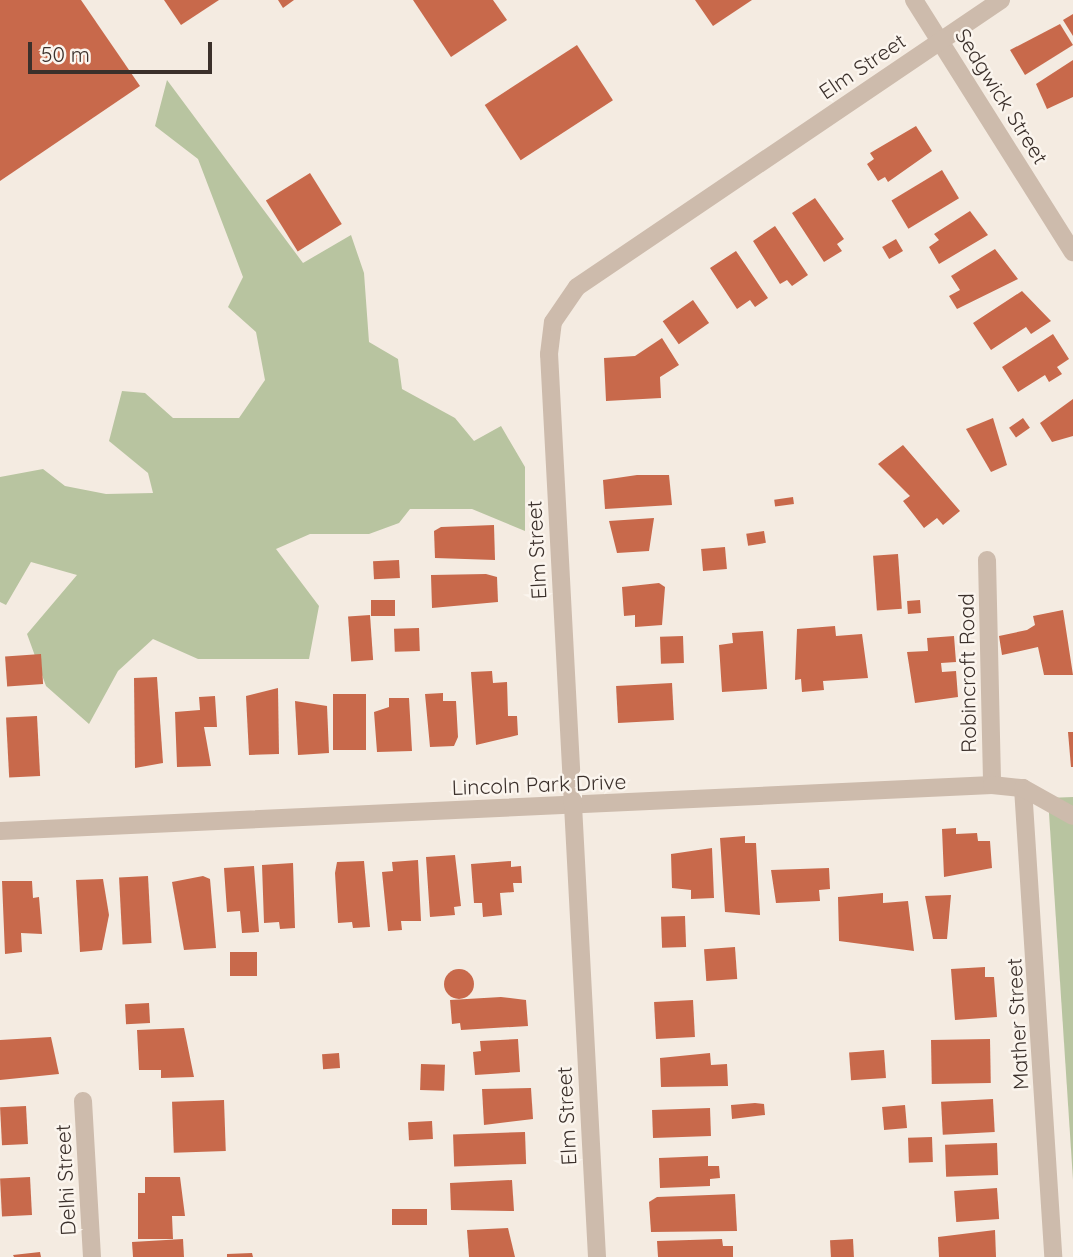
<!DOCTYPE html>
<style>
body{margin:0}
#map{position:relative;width:1073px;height:1257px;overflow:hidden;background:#f4ebe1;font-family:Quicksand,sans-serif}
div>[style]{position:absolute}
.green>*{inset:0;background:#b8c4a0}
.building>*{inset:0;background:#c8694b;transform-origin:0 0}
.round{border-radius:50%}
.minor>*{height:18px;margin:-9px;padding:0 9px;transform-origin:9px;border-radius:9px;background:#cdbbac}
span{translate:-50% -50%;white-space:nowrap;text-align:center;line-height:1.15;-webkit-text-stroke:5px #fbf5ee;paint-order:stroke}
.street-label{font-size:21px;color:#3b302b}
.scale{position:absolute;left:28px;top:42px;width:184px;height:32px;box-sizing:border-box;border:4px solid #3b302b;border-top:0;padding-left:9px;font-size:21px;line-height:24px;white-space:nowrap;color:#3b302b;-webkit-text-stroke:5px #fbf5ee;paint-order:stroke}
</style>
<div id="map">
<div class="green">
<i style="clip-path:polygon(167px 80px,303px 263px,351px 235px,364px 273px,369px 342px,398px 359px,402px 389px,455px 418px,474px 441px,501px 426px,525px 467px,525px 531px,472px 509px,410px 509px,399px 523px,369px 534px,310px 534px,276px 549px,319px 606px,309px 659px,198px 659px,153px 639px,118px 671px,89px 724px,46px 686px,27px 634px,77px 575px,31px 562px,6px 605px,0 602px,0 477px,43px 469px,65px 486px,106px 494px,153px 493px,148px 473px,109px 441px,122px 391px,145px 393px,173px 418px,239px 418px,265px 380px,256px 332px,228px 307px,243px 277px,198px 159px,155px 126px)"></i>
<i style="clip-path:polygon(1073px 797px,1073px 1180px,1048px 798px)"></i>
</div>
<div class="building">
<i style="clip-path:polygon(0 0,81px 0,140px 86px,0 181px)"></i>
<i style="clip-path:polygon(164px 0,219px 0,181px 25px)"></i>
<i style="clip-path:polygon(278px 0,294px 0,283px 8px)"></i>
<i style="clip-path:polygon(413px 0,493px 0,507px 20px,451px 57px)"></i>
<i style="clip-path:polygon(695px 0,752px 0,713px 26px)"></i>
<i style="clip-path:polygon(1073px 14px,1073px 36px,1063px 20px)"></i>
<i style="clip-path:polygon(1060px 24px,1073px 45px,1025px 75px,1010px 50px)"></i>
<i style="left:577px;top:45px;width:66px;height:110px;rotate:57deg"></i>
<i style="clip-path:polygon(1073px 60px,1073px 97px,1047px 109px,1036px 84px)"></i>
<i style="clip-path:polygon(916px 126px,932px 151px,888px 182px,885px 177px,878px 181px,867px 164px,874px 159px,870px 153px)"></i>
<i style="left:942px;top:170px;width:33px;height:59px;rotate:59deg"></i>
<i style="left:310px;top:173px;width:60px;height:52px;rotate:58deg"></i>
<i style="clip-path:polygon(815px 198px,844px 239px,837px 244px,842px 251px,824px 262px,792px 213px)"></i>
<i style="clip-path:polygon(970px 211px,988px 235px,939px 264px,929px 247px,939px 240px,934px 234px)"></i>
<i style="clip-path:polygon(775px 226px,808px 275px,792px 286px,787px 280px,780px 284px,753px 241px)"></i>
<i style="left:896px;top:239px;width:14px;height:16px;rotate:60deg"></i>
<i style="clip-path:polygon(995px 249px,1018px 279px,957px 309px,949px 296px,960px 290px,951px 276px)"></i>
<i style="clip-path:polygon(736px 251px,768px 298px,755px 307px,750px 300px,737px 309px,710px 268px)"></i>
<i style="clip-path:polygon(1022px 291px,1051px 321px,1031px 334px,1026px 327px,991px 350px,973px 323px)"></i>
<i style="left:693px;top:300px;width:28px;height:37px;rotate:55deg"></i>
<i style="clip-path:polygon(1053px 334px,1069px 359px,1057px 367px,1062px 374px,1049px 382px,1045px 375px,1018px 392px,1002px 367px)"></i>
<i style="clip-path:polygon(662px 338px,679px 365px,660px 377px,661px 398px,606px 401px,604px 358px,635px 356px)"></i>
<i style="clip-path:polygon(1073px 399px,1073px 436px,1052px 442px,1040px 423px)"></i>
<i style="clip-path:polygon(993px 418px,1007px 465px,991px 472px,966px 429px)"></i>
<i style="left:1023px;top:418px;width:12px;height:17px;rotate:55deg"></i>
<i style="clip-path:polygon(903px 445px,960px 511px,943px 525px,937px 518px,924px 528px,903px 501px,910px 496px,878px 464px)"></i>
<i style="clip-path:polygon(637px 475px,669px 475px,672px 505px,605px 509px,603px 480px)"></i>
<i style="left:793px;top:497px;width:7px;height:19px;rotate:82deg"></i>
<i style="clip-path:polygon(654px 518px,649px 551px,617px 553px,609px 521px)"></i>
<i style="clip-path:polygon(494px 525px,495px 560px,435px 558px,434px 531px,441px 527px)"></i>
<i style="left:764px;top:531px;width:12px;height:18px;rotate:81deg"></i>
<i style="left:725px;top:547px;width:22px;height:24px;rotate:85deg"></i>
<i style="left:898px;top:554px;width:55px;height:25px;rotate:86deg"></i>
<i style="left:399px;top:560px;width:18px;height:26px;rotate:87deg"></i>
<i style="clip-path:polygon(486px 574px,497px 577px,498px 602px,432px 608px,431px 575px)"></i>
<i style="clip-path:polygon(659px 583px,665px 587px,662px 625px,635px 627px,635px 615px,624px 616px,622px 587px)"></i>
<i style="left:371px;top:600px;width:24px;height:16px"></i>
<i style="left:920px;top:600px;width:13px;height:13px;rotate:86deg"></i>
<i style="clip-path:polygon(1063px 610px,1073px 675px,1044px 675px,1038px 647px,1002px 655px,999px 636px,1027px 630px,1035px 625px,1033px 616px)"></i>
<i style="left:370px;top:615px;width:45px;height:22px;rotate:86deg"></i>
<i style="clip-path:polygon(835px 626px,836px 636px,862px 634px,868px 678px,823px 681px,824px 690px,802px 692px,801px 679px,795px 680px,797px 629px)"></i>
<i style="left:419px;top:628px;width:23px;height:25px;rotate:88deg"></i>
<i style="clip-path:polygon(763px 631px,767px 689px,722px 692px,719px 645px,733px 643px,732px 633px)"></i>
<i style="left:683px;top:636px;width:27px;height:23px;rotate:88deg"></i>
<i style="clip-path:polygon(954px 636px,956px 662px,941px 663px,942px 672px,956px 671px,958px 697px,915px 703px,907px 652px,928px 651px,927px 638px)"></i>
<i style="left:41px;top:654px;width:30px;height:36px;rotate:86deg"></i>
<i style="clip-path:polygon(492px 671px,493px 683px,507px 682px,508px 716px,517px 716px,518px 735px,476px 745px,471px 672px)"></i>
<i style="clip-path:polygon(157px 677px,163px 763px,135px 768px,134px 678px)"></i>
<i style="left:672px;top:683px;width:37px;height:56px;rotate:87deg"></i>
<i style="clip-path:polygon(278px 688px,279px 754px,249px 755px,246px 696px)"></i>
<i style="clip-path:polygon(443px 693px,443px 701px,456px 701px,458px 737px,454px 746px,430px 747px,425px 694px)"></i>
<i style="left:366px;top:694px;width:56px;height:33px;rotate:90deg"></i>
<i style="clip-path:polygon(215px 696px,217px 727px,204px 727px,211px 766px,177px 767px,175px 712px,200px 710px,199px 697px)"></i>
<i style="clip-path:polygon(389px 698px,409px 698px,412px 751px,377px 752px,374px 712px,389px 707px)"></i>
<i style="clip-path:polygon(295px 701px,327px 706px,329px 753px,298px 755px)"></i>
<i style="left:37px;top:716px;width:60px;height:31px;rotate:87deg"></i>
<i style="clip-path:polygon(1068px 732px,1073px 732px,1073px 767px,1071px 767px)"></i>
<i style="clip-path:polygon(956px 828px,956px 834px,977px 833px,978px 841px,990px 841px,992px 868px,944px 877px,942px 829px)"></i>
<i style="clip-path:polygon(745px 836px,745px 843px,756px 843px,760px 915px,725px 912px,720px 838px)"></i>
<i style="clip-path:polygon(712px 848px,714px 898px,691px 899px,691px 890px,672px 888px,671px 854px)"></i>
<i style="clip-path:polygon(455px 855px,461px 906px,454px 907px,455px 915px,430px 917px,426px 857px)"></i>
<i style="clip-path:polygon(418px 860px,421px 921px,401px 921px,402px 930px,388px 931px,382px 872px,393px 871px,392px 862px)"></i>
<i style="clip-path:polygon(364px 861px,370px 927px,353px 928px,352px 922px,338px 923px,335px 873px,337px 862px)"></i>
<i style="clip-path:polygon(511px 861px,511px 867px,521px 866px,522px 883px,513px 883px,514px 892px,500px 893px,502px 915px,483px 917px,482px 903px,474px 903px,471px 864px)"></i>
<i style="clip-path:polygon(293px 863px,295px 928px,280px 929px,279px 922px,264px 923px,262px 865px)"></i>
<i style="clip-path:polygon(254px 866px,259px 932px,242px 933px,240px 911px,227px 912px,224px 868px)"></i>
<i style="clip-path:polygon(829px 868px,830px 889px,819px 890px,820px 901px,776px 903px,771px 870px)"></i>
<i style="left:148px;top:876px;width:67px;height:29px;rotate:87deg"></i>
<i style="clip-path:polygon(203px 876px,210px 879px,216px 948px,184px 950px,172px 882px)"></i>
<i style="clip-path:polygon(103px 879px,109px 915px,102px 950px,80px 952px,76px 880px)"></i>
<i style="clip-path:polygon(2px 881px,32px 881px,33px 898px,39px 897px,42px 934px,21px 933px,22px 952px,5px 954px)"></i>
<i style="clip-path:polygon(883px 893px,883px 903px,908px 901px,914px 951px,839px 941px,838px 897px)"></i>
<i style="clip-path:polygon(951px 895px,947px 939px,933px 939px,925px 896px)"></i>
<i style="left:685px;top:916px;width:31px;height:24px;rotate:88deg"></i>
<i style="left:735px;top:947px;width:32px;height:31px;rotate:86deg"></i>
<i style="left:257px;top:952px;width:24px;height:27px;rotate:90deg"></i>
<i style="clip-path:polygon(985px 967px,985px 977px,994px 977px,997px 1017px,955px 1020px,951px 969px)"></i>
<i class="round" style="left:444px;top:969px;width:30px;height:30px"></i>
<i style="clip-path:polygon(501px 997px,526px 1000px,528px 1026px,461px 1030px,460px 1023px,452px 1024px,450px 1000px)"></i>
<i style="left:693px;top:1000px;width:37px;height:39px;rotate:87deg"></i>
<i style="left:149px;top:1003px;width:20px;height:24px;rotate:87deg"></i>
<i style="clip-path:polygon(184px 1028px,194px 1077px,161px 1078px,161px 1070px,139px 1070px,137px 1030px)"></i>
<i style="clip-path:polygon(51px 1037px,59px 1074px,0 1080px,0 1040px)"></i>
<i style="clip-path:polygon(518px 1039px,520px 1072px,475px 1075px,473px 1052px,481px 1051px,480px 1041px)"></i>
<i style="left:990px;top:1039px;width:44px;height:59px;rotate:89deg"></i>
<i style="left:884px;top:1050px;width:28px;height:35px;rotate:86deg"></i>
<i style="left:339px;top:1053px;width:15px;height:17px;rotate:86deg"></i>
<i style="clip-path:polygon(710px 1053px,711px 1065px,727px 1064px,728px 1086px,661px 1087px,660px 1058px)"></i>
<i style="left:421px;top:1064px;width:24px;height:26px;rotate:2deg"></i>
<i style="clip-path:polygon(531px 1088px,533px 1119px,484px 1125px,482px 1089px)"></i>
<i style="left:993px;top:1099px;width:33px;height:52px;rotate:87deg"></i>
<i style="left:224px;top:1100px;width:51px;height:52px;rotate:88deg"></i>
<i style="clip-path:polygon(755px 1103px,764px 1104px,765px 1115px,732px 1119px,731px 1105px)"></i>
<i style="left:905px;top:1105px;width:23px;height:23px;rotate:85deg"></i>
<i style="left:26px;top:1106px;width:38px;height:26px;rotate:87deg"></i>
<i style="left:710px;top:1108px;width:28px;height:58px;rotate:88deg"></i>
<i style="left:432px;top:1121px;width:18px;height:24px;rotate:87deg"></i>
<i style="left:525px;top:1132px;width:32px;height:72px;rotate:88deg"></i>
<i style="left:932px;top:1137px;width:25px;height:24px;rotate:88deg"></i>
<i style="left:997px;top:1143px;width:32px;height:52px;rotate:88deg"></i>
<i style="clip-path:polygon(708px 1156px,708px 1166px,719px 1166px,720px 1178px,710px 1179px,710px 1186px,660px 1188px,659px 1158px)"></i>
<i style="left:30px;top:1177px;width:38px;height:30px;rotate:87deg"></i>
<i style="clip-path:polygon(145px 1177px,180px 1177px,185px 1216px,172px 1216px,173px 1239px,138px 1239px,138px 1193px,145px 1193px)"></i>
<i style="clip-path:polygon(512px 1180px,514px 1211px,451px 1210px,450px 1183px)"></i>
<i style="left:997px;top:1188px;width:31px;height:43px;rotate:86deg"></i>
<i style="clip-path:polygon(735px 1194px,737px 1231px,651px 1232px,649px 1202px,657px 1197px)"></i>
<i style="left:392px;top:1209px;width:35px;height:16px"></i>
<i style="clip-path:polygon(508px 1228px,515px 1257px,469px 1257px,467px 1230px)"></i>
<i style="clip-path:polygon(995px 1230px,996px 1257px,939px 1257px,938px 1237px)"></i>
<i style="clip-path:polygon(183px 1239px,184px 1257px,133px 1257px,132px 1242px)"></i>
<i style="clip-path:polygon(722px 1239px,723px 1246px,733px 1246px,733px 1257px,658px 1257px,657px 1241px)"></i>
<i style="left:853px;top:1239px;width:18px;height:23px;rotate:87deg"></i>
<i style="clip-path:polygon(40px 1252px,41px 1257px,14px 1257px,13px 1255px)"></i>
<i style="clip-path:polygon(252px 1253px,253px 1257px,227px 1257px,227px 1254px)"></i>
</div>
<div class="minor">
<i style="left:914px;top:0;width:298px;rotate:57.8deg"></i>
<i style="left:987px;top:560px;width:225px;rotate:88.7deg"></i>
<i style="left:1023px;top:788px;width:470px;rotate:86.3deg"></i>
<i style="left:0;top:831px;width:993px;rotate:-2.65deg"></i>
<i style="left:992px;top:785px;width:31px;rotate:6deg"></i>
<i style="left:1023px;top:788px;width:57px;rotate:29.2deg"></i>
<i style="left:83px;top:1101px;width:156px;rotate:86.7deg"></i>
<i style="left:597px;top:1257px;width:904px;rotate:-93.04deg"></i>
<i style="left:549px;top:354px;width:32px;rotate:-83deg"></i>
<i style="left:553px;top:322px;width:42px;rotate:-55.6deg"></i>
<i style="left:577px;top:287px;width:512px;rotate:-34.09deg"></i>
</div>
<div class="street-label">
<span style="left:862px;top:66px;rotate:-34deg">Elm Street</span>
<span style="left:1002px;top:96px;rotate:58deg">Sedgwick Street</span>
<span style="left:536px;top:550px;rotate:-93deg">Elm Street</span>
<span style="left:967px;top:673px;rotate:-91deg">Robincroft Road</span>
<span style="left:539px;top:784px;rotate:-2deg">Lincoln Park Drive</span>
<span style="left:1017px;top:1024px;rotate:-93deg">Mather Street</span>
<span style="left:566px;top:1116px;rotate:-93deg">Elm Street</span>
<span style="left:65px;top:1180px;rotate:-93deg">Delhi Street</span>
</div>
<div class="scale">50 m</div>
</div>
